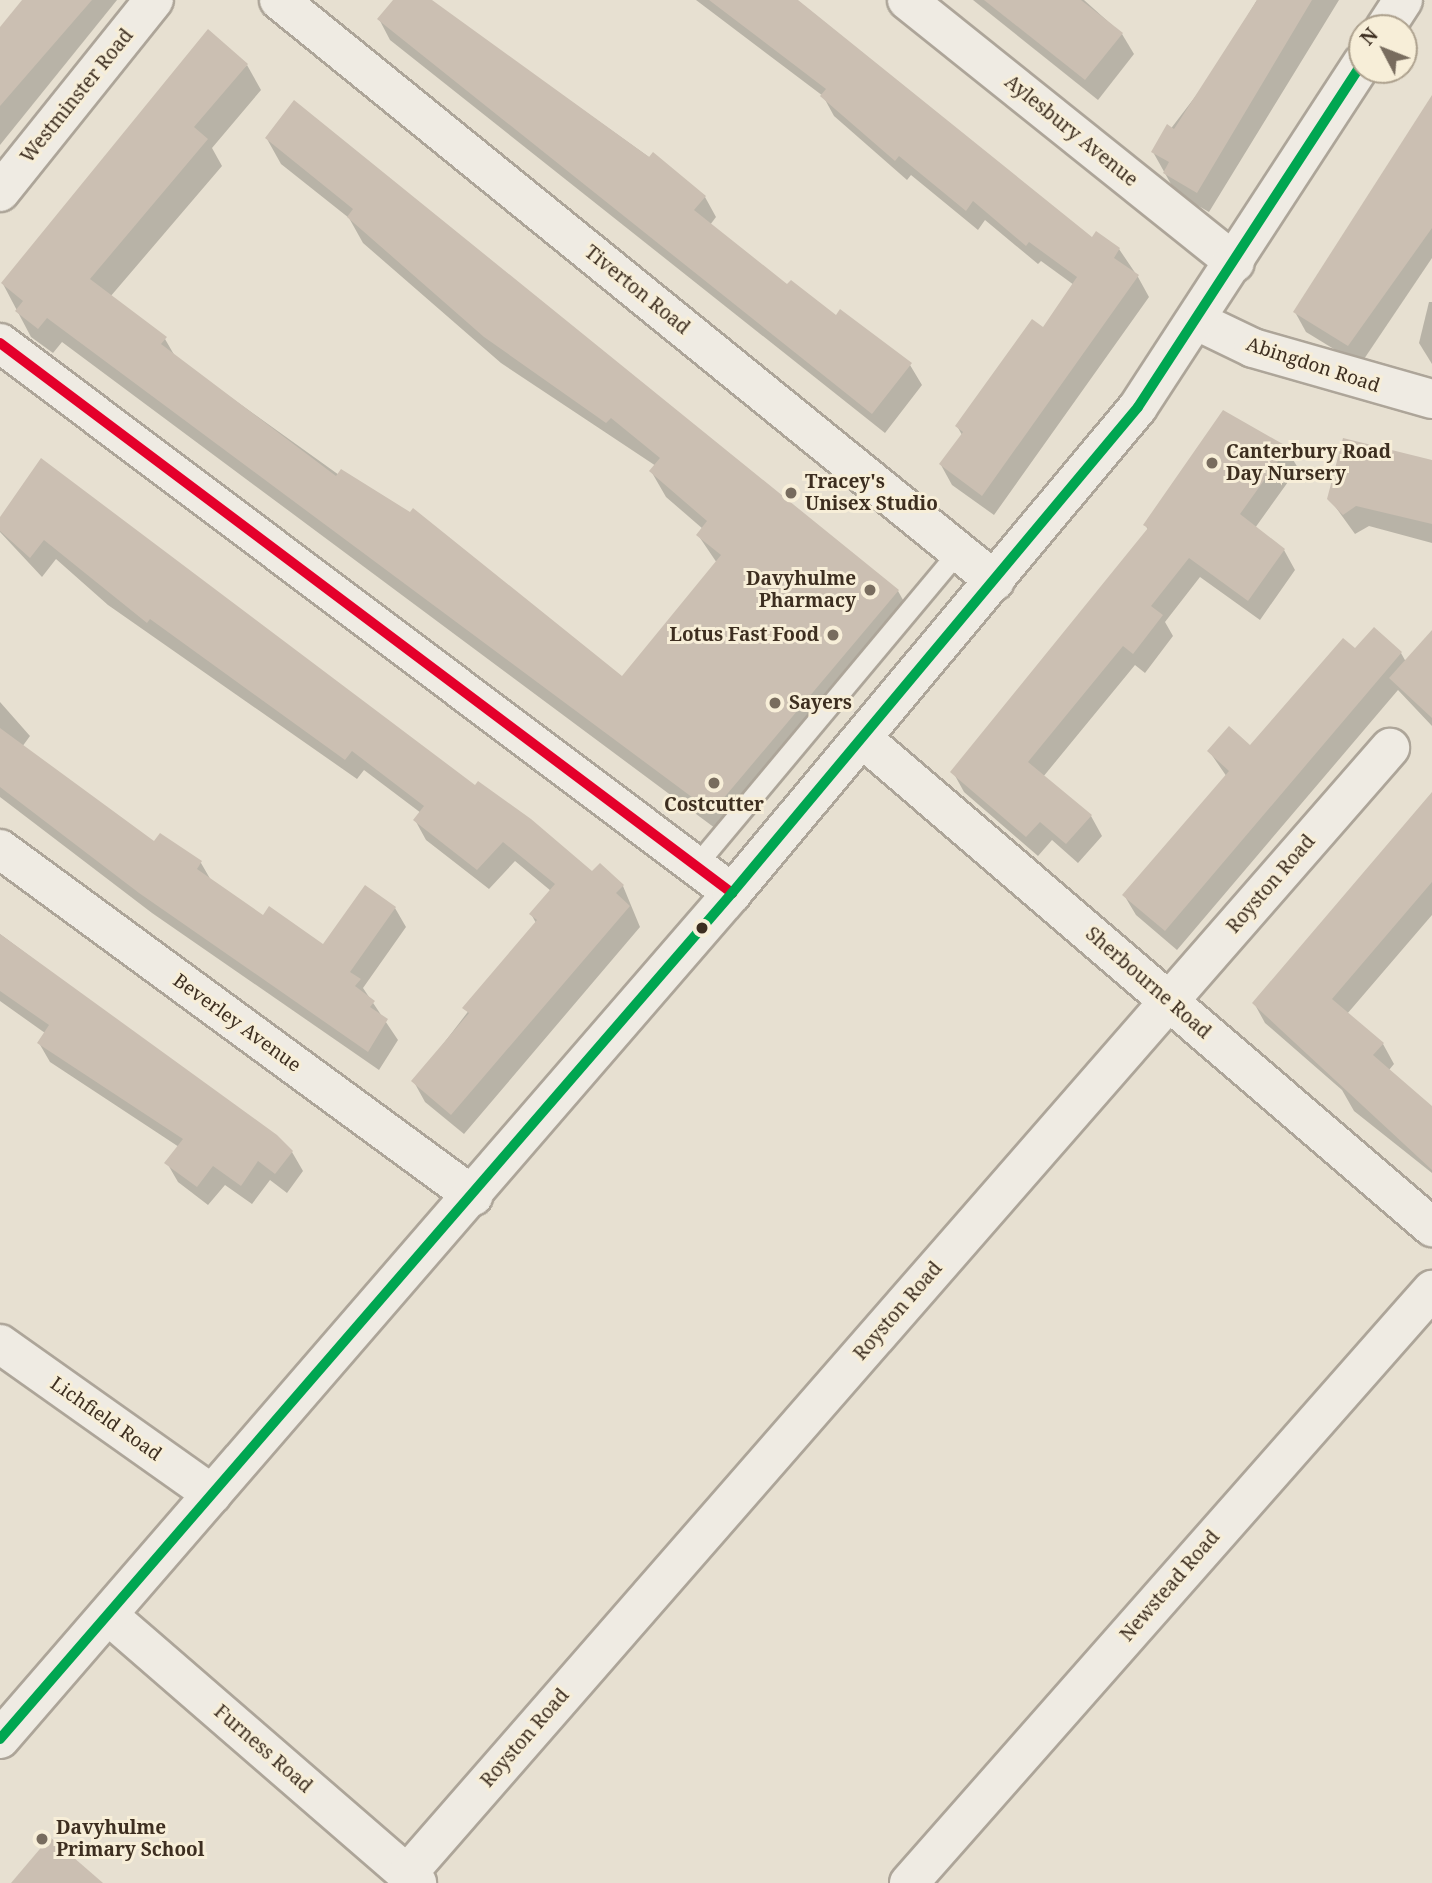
<!DOCTYPE html>
<style>
body{margin:0}
#map{position:relative;width:1432px;height:1883px;overflow:hidden;background:#e7e0d1;font-family:"Noto Serif",serif}
div>[style]{position:absolute}
.shadow>*{inset:0;background:#0003}
.building>*{inset:0;background:#cbbfb2}
.roads{filter:drop-shadow(2px 0 #ada599) drop-shadow(-2px 0 #ada599) drop-shadow(0 2px #ada599) drop-shadow(0 -2px #ada599)}
.lane>*{height:19px;margin:-9.5px;padding:0 9.5px;transform-origin:9.5px;border-radius:9.5px;background:#efebe3}
.street>*{height:38px;margin:-19px;padding:0 19px;transform-origin:19px;border-radius:19px;background:#efebe3}
.bus-1>*{height:10px;margin:-5px;padding:0 5px;transform-origin:5px;border-radius:5px;background:#e4002b}
.bus-2>*{height:10px;margin:-5px;padding:0 5px;transform-origin:5px;border-radius:5px;background:#00a651}
.dots>*{width:19px;height:19px;translate:-50% -50%;box-sizing:border-box;border:4px solid #f7eed8;border-radius:50%}
span{translate:-50% -50%;white-space:nowrap;text-align:center;line-height:1.15;-webkit-text-stroke:6px #f7eed8;paint-order:stroke}
.street-label{font-size:19px;color:#3d2e20}
.poi-label{font-size:19px;color:#3d2e20;font-weight:700}
.left{translate:0 -50%;text-align:left}
.right{translate:-100% -50%;text-align:right}
.north{position:absolute;left:1348px;top:14px;width:70px;height:70px;box-sizing:border-box;background:#f7eed8;border:2px solid #ada18e;border-radius:50%;rotate:312deg;font-size:19px;font-weight:700;line-height:28px;text-align:center;color:#3d2e20}
.north::after{content:'';display:block;margin:auto;width:24px;height:32px;background:#786c5e;clip-path:polygon(50% 0,100% 100%,50% 72%,0 100%)}
</style>
<div id="map">
<div class="shadow">
<i style="clip-path:polygon(23px 0,117px 0,0 145px,0 29px)"></i>
<i style="clip-path:polygon(395px 0,429px 0,705px 197px,716px 217px,710px 225px,788px 287px,910px 365px,922px 385px,885px 433px,390px 40px,379px 19px)"></i>
<i style="clip-path:polygon(696px 0,797px 0,1093px 239px,1119px 249px,1138px 277px,1149px 297px,994px 515px,952px 485px,941px 465px,962px 435px,957px 426px,1044px 330px,1074px 285px,1041px 261px,1038px 264px,985px 220px,978px 230px,911px 175px,907px 180px,834px 116px,823px 96px)"></i>
<i style="clip-path:polygon(973px 0,1084px 0,1122px 34px,1134px 54px,1098px 100px)"></i>
<i style="clip-path:polygon(1257px 0,1339px 0,1209px 212px,1176px 193px,1153px 152px,1214px 72px)"></i>
<i style="clip-path:polygon(247px 65px,261px 90px,212px 148px,222px 166px,110px 297px,165px 339px,176px 358px,622px 678px,717px 563px,698px 535px,703px 529px,666px 497px,651px 471px,656px 466px,501px 363px,363px 243px,349px 218px,281px 164px,267px 139px,898px 591px,912px 616px,727px 837px,62px 342px,53px 353px,31px 337px,3px 284px)"></i>
<i style="clip-path:polygon(1432px 97px,1432px 258px,1360px 365px,1306px 332px,1295px 312px)"></i>
<i style="clip-path:polygon(1429px 302px,1432px 302px,1432px 364px,1419px 343px)"></i>
<i style="clip-path:polygon(1286px 448px,1298px 468px,1255px 528px,1284px 550px,1295px 570px,1260px 620px,1200px 577px,1165px 622px,1173px 636px,1145px 673px,1135px 665px,1043px 777px,1091px 816px,1102px 836px,1078px 863px,1052px 840px,1038px 856px,964px 792px,953px 772px,1149px 531px,1145px 525px)"></i>
<i style="clip-path:polygon(41px 461px,592px 874px,623px 886px,640px 927px,464px 1134px,425px 1102px,414px 1082px,536px 923px,531px 914px,551px 891px,515px 861px,489px 889px,426px 840px,415px 820px,421px 813px,364px 770px,357px 779px,108px 605px,56px 559px,42px 577px,0 532px,0 519px)"></i>
<i style="clip-path:polygon(1432px 462px,1432px 543px,1369px 526px,1355px 534px,1329px 498px)"></i>
<i style="clip-path:polygon(1432px 645px,1432px 726px,1398px 690px,1177px 950px,1136px 915px,1124px 895px,1227px 777px,1209px 751px,1250px 748px,1355px 651px,1401px 653px,1406px 662px)"></i>
<i style="clip-path:polygon(0 702px,30px 736px,22px 747px,155px 843px,201px 863px,212px 882px,263px 917px,324px 947px,395px 908px,406px 927px,363px 988px,398px 1040px,379px 1070px,152px 913px,0 797px)"></i>
<i style="clip-path:polygon(1432px 795px,1432px 915px,1347px 1014px,1383px 1044px,1394px 1064px,1389px 1070px,1432px 1108px,1432px 1173px,1354px 1111px,1342px 1090px,1265px 1023px,1254px 1003px)"></i>
<i style="clip-path:polygon(0 934px,292px 1152px,303px 1171px,287px 1193px,270px 1180px,252px 1204px,225px 1185px,208px 1205px,178px 1182px,167px 1163px,179px 1147px,50px 1062px,39px 1043px,45px 1033px,0 1001px)"></i>
</div>
<div class="building">
<i style="clip-path:polygon(22px 0,92px 0,0 106px,0 27px)"></i>
<i style="clip-path:polygon(393px 0,432px 0,649px 157px,653px 152px,706px 196px,694px 210px,787px 284px,791px 280px,836px 315px,840px 309px,912px 363px,872px 414px,377px 19px)"></i>
<i style="clip-path:polygon(709px 0,798px 0,1092px 237px,1096px 231px,1120px 248px,1114px 258px,1139px 275px,982px 496px,939px 464px,963px 432px,955px 426px,1032px 319px,1043px 327px,1077px 277px,1029px 242px,1026px 246px,973px 201px,966px 211px,899px 156px,895px 161px,820px 96px,826px 89px)"></i>
<i style="clip-path:polygon(984px 0,1081px 0,1123px 33px,1085px 80px)"></i>
<i style="clip-path:polygon(1257px 0,1312px 0,1197px 193px,1163px 173px,1169px 162px,1151px 152px,1167px 124px,1174px 129px)"></i>
<i style="clip-path:polygon(208px 29px,248px 64px,194px 127px,208px 139px,90px 279px,167px 337px,161px 344px,336px 476px,341px 469px,410px 512px,413px 508px,622px 676px,721px 555px,696px 535px,707px 521px,649px 471px,660px 458px,611px 418px,606px 423px,484px 337px,347px 217px,353px 209px,265px 138px,294px 100px,899px 590px,712px 812px,47px 318px,38px 329px,15px 311px,23px 301px,1px 283px)"></i>
<i style="clip-path:polygon(1432px 95px,1432px 228px,1348px 346px,1293px 312px)"></i>
<i style="clip-path:polygon(1223px 410px,1288px 447px,1240px 514px,1285px 549px,1248px 601px,1189px 558px,1151px 606px,1163px 615px,1133px 654px,1123px 646px,1028px 762px,1092px 815px,1066px 844px,1040px 822px,1026px 837px,950px 772px,1148px 528px,1143px 525px)"></i>
<i style="clip-path:polygon(1343px 438px,1432px 460px,1432px 524px,1356px 506px,1343px 515px,1327px 499px)"></i>
<i style="clip-path:polygon(41px 458px,475px 785px,478px 781px,531px 819px,592px 871px,600px 863px,624px 885px,616px 893px,630px 906px,451px 1115px,411px 1081px,469px 1013px,462px 1008px,537px 920px,529px 914px,555px 884px,503px 842px,477px 870px,413px 820px,424px 806px,352px 751px,345px 760px,150px 619px,147px 623px,44px 540px,30px 558px,0 531px,0 517px)"></i>
<i style="clip-path:polygon(1374px 627px,1402px 652px,1165px 931px,1122px 895px,1229px 771px,1207px 751px,1229px 726px,1250px 745px,1343px 638px,1355px 648px)"></i>
<i style="clip-path:polygon(1432px 630px,1432px 718px,1389px 678px)"></i>
<i style="clip-path:polygon(0 728px,154px 841px,160px 833px,202px 861px,197px 869px,263px 915px,269px 906px,323px 944px,365px 885px,396px 907px,350px 972px,361px 979px,355px 986px,375px 1001px,370px 1007px,388px 1019px,368px 1052px,139px 893px,0 787px)"></i>
<i style="clip-path:polygon(1432px 792px,1432px 882px,1332px 999px,1384px 1043px,1373px 1055px,1432px 1106px,1432px 1170px,1252px 1003px)"></i>
<i style="clip-path:polygon(0 934px,277px 1135px,293px 1151px,275px 1174px,258px 1161px,241px 1186px,213px 1166px,197px 1187px,164px 1163px,183px 1139px,37px 1043px,49px 1025px,0 991px)"></i>
<i style="clip-path:polygon(50px 1837px,103px 1883px,11px 1883px)"></i>
</div>
<div class="roads">
<div class="lane">
<i style="left:696px;top:865px;width:410px;rotate:-50.1deg"></i>
</div>
<div class="street">
<i style="left:279px;top:0;width:922px;rotate:39.06deg"></i>
<i style="left:907px;top:0;width:420px;rotate:38.7deg"></i>
<i style="left:1385px;top:28px;width:33px;rotate:-57deg"></i>
<i style="left:0;top:192px;width:246px;rotate:-51.3deg"></i>
<i style="left:1197px;top:321px;width:62px;rotate:25.7deg"></i>
<i style="left:1253px;top:348px;width:186px;rotate:15.9deg"></i>
<i style="left:0;top:343px;width:916px;rotate:36.92deg"></i>
<i style="left:863px;top:739px;width:750px;rotate:40.62deg"></i>
<i style="left:0;top:849px;width:587px;rotate:36.26deg"></i>
<i style="left:0;top:1344px;width:260px;rotate:35.3deg"></i>
<i style="left:108px;top:1615px;width:409px;rotate:40.9deg"></i>
<i style="left:0;top:1739px;width:1119px;rotate:-49.13deg"></i>
<i style="left:732px;top:893px;width:633px;rotate:-50.12deg"></i>
<i style="left:1138px;top:407px;width:410px;rotate:-56.9deg"></i>
<i style="left:407px;top:1874px;width:1495px;rotate:-48.88deg"></i>
<i style="left:909px;top:1883px;width:791px;rotate:-48.59deg"></i>
</div>
</div>
<div class="bus-1">
<i style="left:0;top:343px;width:916px;rotate:36.92deg"></i>
</div>
<div class="bus-2">
<i style="left:0;top:1739px;width:1119px;rotate:-49.13deg"></i>
<i style="left:732px;top:893px;width:633px;rotate:-50.12deg"></i>
<i style="left:1138px;top:407px;width:410px;rotate:-56.9deg"></i>
</div>
<div class="dots">
<i style="left:1212px;top:463px;background:#786c5e"></i>
<i style="left:791px;top:493px;background:#786c5e"></i>
<i style="left:870px;top:590px;background:#786c5e"></i>
<i style="left:833px;top:635px;background:#786c5e"></i>
<i style="left:775px;top:703px;background:#786c5e"></i>
<i style="left:714px;top:783px;background:#786c5e"></i>
<i style="left:702px;top:928px;background:#3d2e20"></i>
<i style="left:42px;top:1839px;background:#786c5e"></i>
</div>
<div class="street-label">
<span style="left:77px;top:96px;rotate:-51deg">Westminster Road</span>
<span style="left:1071px;top:131px;rotate:39deg">Aylesbury Avenue</span>
<span style="left:637px;top:290px;rotate:39deg">Tiverton Road</span>
<span style="left:1313px;top:365px;rotate:18deg">Abingdon Road</span>
<span style="left:1271px;top:884px;rotate:-49deg">Royston Road</span>
<span style="left:1148px;top:983px;rotate:41deg">Sherbourne Road</span>
<span style="left:237px;top:1023px;rotate:36deg">Beverley Avenue</span>
<span style="left:898px;top:1311px;rotate:-49deg">Royston Road</span>
<span style="left:106px;top:1419px;rotate:35deg">Lichfield Road</span>
<span style="left:1170px;top:1586px;rotate:-49deg">Newstead Road</span>
<span style="left:525px;top:1738px;rotate:-49deg">Royston Road</span>
<span style="left:263px;top:1749px;rotate:41deg">Furness Road</span>
</div>
<div class="poi-label">
<span class="left" style="left:1226px;top:463px">Canterbury Road<br>Day Nursery</span>
<span class="left" style="left:805px;top:493px">Tracey's<br>Unisex Studio</span>
<span class="right" style="left:856px;top:590px">Davyhulme<br>Pharmacy</span>
<span class="right" style="left:819px;top:635px">Lotus Fast Food</span>
<span class="left" style="left:789px;top:703px">Sayers</span>
<span style="left:714px;top:805px">Costcutter</span>
<span class="left" style="left:56px;top:1839px">Davyhulme<br>Primary School</span>
</div>
<div class="north">N</div>
</div>
